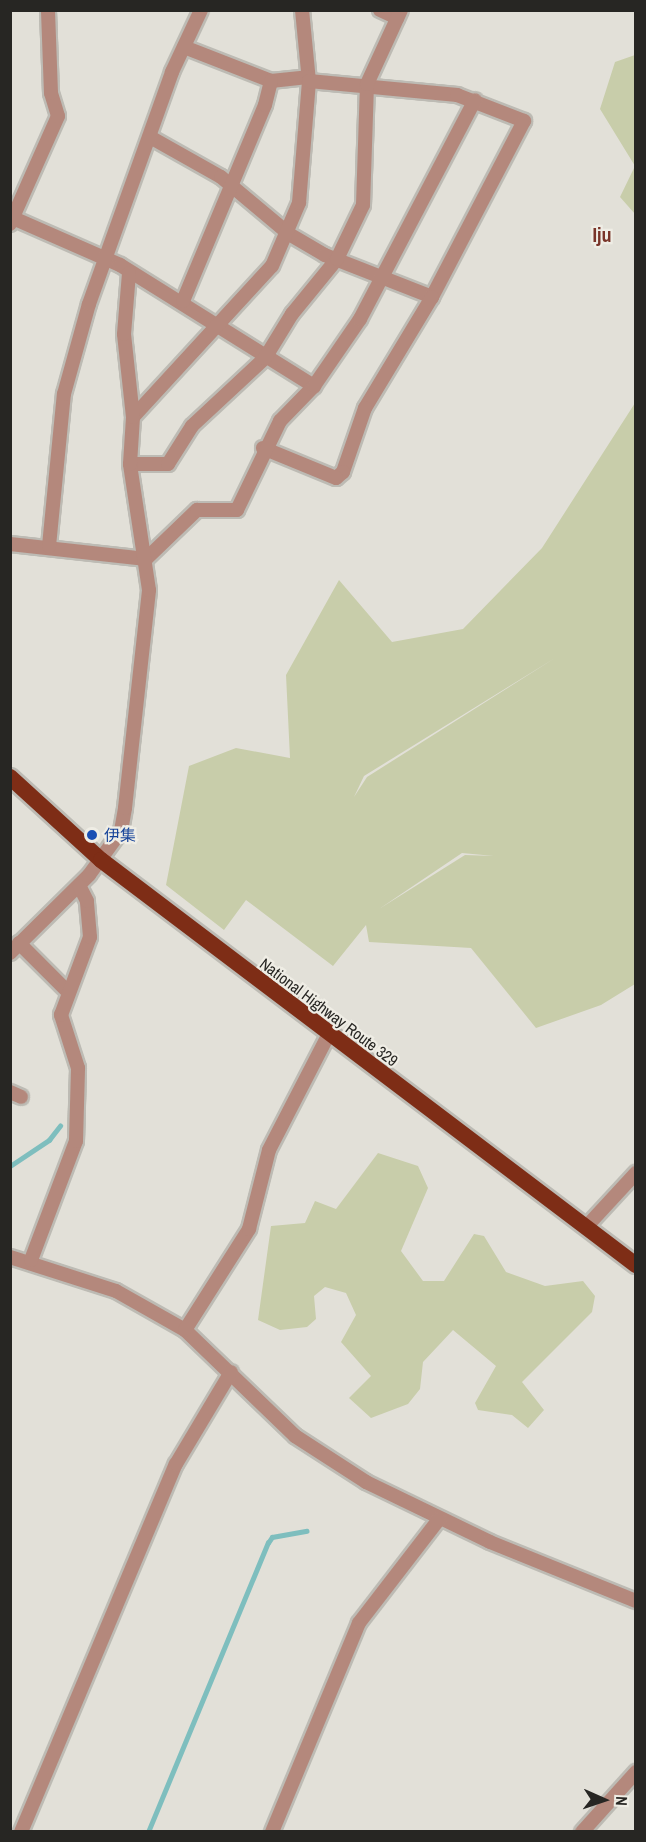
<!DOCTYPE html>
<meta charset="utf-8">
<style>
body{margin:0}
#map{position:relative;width:646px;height:1842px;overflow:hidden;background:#e2e0d8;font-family:"Archivo Narrow","Noto Sans JP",sans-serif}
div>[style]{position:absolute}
.green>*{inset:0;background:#c8cdaa}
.stream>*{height:4.5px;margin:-2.25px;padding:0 2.25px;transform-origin:2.25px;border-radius:2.25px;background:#7ebebe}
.roads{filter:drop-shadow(2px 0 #bdbbb4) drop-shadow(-2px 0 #bdbbb4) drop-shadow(0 2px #bdbbb4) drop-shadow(0 -2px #bdbbb4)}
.minor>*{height:14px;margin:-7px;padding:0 7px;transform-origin:7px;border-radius:7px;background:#b4887c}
.trunk>*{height:16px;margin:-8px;padding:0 8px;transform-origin:8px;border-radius:8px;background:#7e2d16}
.dots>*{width:16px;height:16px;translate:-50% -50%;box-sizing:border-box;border:3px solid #efede5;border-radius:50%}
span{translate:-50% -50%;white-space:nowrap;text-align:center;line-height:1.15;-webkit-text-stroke:4.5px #efede5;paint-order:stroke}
.transit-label{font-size:16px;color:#164399}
.left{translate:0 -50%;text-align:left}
.street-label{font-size:16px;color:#272623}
.quarter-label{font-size:20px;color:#793429;font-weight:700}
.frame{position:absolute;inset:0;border:12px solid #272623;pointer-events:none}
.north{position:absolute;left:574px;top:1770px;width:60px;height:60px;-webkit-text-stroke:4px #efede5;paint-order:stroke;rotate:93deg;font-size:16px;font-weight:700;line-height:24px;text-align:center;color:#272623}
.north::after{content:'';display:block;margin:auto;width:21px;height:27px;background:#272623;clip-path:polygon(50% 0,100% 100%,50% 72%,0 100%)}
</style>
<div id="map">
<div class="green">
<i style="clip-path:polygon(635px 55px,636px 55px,635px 214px,620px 197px,635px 166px,600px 109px,615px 62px)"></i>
<i style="clip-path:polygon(evenodd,635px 403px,635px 984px,601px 1005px,536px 1028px,471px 948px,369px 942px,366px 925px,333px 966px,246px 900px,224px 930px,166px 885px,189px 766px,236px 748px,290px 758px,286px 675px,339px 580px,392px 642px,463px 629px,542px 548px,635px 403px,555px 658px,367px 777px,354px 797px,364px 776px,555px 658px,635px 403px,462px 853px,494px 856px,465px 855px,379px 909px,462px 853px)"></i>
<i style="clip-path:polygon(378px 1153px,418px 1166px,428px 1188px,401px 1251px,423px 1281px,444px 1281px,474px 1234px,484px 1236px,506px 1272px,545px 1286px,583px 1281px,595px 1296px,592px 1312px,522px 1382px,544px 1410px,528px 1428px,512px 1415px,478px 1410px,475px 1403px,496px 1366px,453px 1330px,423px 1362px,420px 1389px,408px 1404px,371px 1418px,349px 1398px,371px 1376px,341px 1342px,356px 1315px,346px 1293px,325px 1287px,314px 1296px,316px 1319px,307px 1327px,280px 1330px,258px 1320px,271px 1226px,305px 1223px,315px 1201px,336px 1209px)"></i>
</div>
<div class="stream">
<i style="left:10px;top:1166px;width:47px;rotate:-33.7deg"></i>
<i style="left:49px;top:1140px;width:18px;rotate:-52deg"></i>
<i style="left:148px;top:1832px;width:313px;rotate:-67.5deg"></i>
<i style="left:268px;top:1543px;width:7px;rotate:-56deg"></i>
<i style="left:272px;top:1537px;width:35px;rotate:-10deg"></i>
</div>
<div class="roads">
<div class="minor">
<i style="left:302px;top:10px;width:71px;rotate:84.4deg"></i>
<i style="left:380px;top:10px;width:19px;rotate:25deg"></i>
<i style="left:184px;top:47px;width:93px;rotate:21.3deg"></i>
<i style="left:271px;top:81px;width:37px;rotate:-6deg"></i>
<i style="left:150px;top:137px;width:81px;rotate:29.4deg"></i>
<i style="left:221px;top:177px;width:89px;rotate:40deg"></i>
<i style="left:289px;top:234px;width:42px;rotate:30.3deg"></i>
<i style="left:325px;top:255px;width:115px;rotate:21.4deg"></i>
<i style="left:13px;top:218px;width:117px;rotate:23.7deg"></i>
<i style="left:120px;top:265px;width:229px;rotate:32deg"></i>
<i style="left:10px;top:224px;width:118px;rotate:-66deg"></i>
<i style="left:58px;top:116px;width:24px;rotate:-107deg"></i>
<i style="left:51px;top:93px;width:83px;rotate:-92.1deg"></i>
<i style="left:183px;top:301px;width:212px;rotate:-67.3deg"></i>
<i style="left:265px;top:105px;width:25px;rotate:-76deg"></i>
<i style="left:133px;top:417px;width:205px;rotate:-47.4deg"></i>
<i style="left:272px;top:266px;width:69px;rotate:-66.8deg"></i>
<i style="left:299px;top:203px;width:122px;rotate:-85.3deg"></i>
<i style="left:309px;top:81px;width:149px;rotate:5.4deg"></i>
<i style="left:457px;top:95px;width:72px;rotate:21.2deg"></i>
<i style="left:524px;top:121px;width:199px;rotate:117.6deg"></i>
<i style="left:432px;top:297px;width:130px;rotate:121.1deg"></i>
<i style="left:365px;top:408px;width:68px;rotate:109deg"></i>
<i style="left:343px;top:472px;width:9px;rotate:139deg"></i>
<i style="left:336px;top:478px;width:79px;rotate:-157.7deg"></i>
<i style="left:130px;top:464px;width:38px"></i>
<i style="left:168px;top:464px;width:45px;rotate:-57.7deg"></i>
<i style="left:192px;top:426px;width:100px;rotate:-43deg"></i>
<i style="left:265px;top:358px;width:52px;rotate:-58.5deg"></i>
<i style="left:292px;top:314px;width:71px;rotate:-50.7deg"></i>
<i style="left:337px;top:259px;width:60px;rotate:-64.3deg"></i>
<i style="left:363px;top:205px;width:121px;rotate:-88.1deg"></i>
<i style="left:367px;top:84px;width:81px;rotate:-65.3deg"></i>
<i style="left:10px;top:544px;width:137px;rotate:6.3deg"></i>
<i style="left:49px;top:546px;width:153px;rotate:-84.4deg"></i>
<i style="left:64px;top:394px;width:93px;rotate:-74.5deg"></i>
<i style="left:89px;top:304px;width:246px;rotate:-70.3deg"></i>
<i style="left:172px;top:72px;width:68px;rotate:-64.9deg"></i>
<i style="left:146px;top:559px;width:71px;rotate:-43.9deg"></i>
<i style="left:197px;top:510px;width:40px"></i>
<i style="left:237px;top:510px;width:99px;rotate:-64.2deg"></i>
<i style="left:280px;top:421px;width:49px;rotate:-45.8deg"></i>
<i style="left:314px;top:386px;width:81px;rotate:-55.5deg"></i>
<i style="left:360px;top:319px;width:247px;rotate:-62.3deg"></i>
<i style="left:19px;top:943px;width:66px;rotate:45deg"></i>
<i style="left:10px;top:953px;width:111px;rotate:-44.6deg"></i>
<i style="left:89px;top:875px;width:54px;rotate:-54deg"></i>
<i style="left:121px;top:831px;width:23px;rotate:-80deg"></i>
<i style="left:125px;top:808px;width:219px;rotate:-83.7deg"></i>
<i style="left:149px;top:590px;width:127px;rotate:-98.6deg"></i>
<i style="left:130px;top:464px;width:47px;rotate:-86.3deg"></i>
<i style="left:133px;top:417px;width:83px;rotate:-96.2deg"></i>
<i style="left:124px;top:334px;width:61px;rotate:-85.3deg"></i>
<i style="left:10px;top:1092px;width:12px;rotate:24deg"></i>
<i style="left:586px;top:1227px;width:74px;rotate:-47.2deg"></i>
<i style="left:10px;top:1257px;width:111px;rotate:17.8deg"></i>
<i style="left:116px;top:1291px;width:79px;rotate:29.5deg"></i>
<i style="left:185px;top:1330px;width:153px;rotate:43.9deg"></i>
<i style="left:295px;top:1436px;width:85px;rotate:32.9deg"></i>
<i style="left:366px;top:1482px;width:138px;rotate:25.8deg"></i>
<i style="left:490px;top:1542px;width:157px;rotate:22deg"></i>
<i style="left:31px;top:1260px;width:127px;rotate:-69.3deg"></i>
<i style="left:76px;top:1141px;width:73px;rotate:-88.4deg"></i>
<i style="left:78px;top:1068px;width:56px;rotate:-107.8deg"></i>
<i style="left:61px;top:1015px;width:83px;rotate:-69.6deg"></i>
<i style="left:90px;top:937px;width:36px;rotate:-95deg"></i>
<i style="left:87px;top:901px;width:16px;rotate:-117deg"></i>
<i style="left:185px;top:1330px;width:120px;rotate:-57.6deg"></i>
<i style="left:249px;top:1229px;width:81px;rotate:-75.8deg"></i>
<i style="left:269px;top:1150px;width:131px;rotate:-62.7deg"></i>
<i style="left:21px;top:1832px;width:399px;rotate:-67.2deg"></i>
<i style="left:176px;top:1464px;width:107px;rotate:-59.1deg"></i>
<i style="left:272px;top:1832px;width:226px;rotate:-67.4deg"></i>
<i style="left:359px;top:1623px;width:131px;rotate:-52.4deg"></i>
<i style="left:582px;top:1832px;width:81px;rotate:-48deg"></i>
</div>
<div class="trunk">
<i style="left:10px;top:777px;width:123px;rotate:42.4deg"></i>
<i style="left:101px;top:860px;width:671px;rotate:37.13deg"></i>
</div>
</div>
<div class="dots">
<i style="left:92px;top:835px;background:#1a4fb4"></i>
</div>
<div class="transit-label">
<span class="left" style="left:104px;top:835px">伊集</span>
</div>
<div class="street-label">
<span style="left:329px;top:1012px;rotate:37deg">National Highway Route 329</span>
</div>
<div class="quarter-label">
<span style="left:602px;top:234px">Iju</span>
</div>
<div class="frame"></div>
<div class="north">N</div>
</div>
